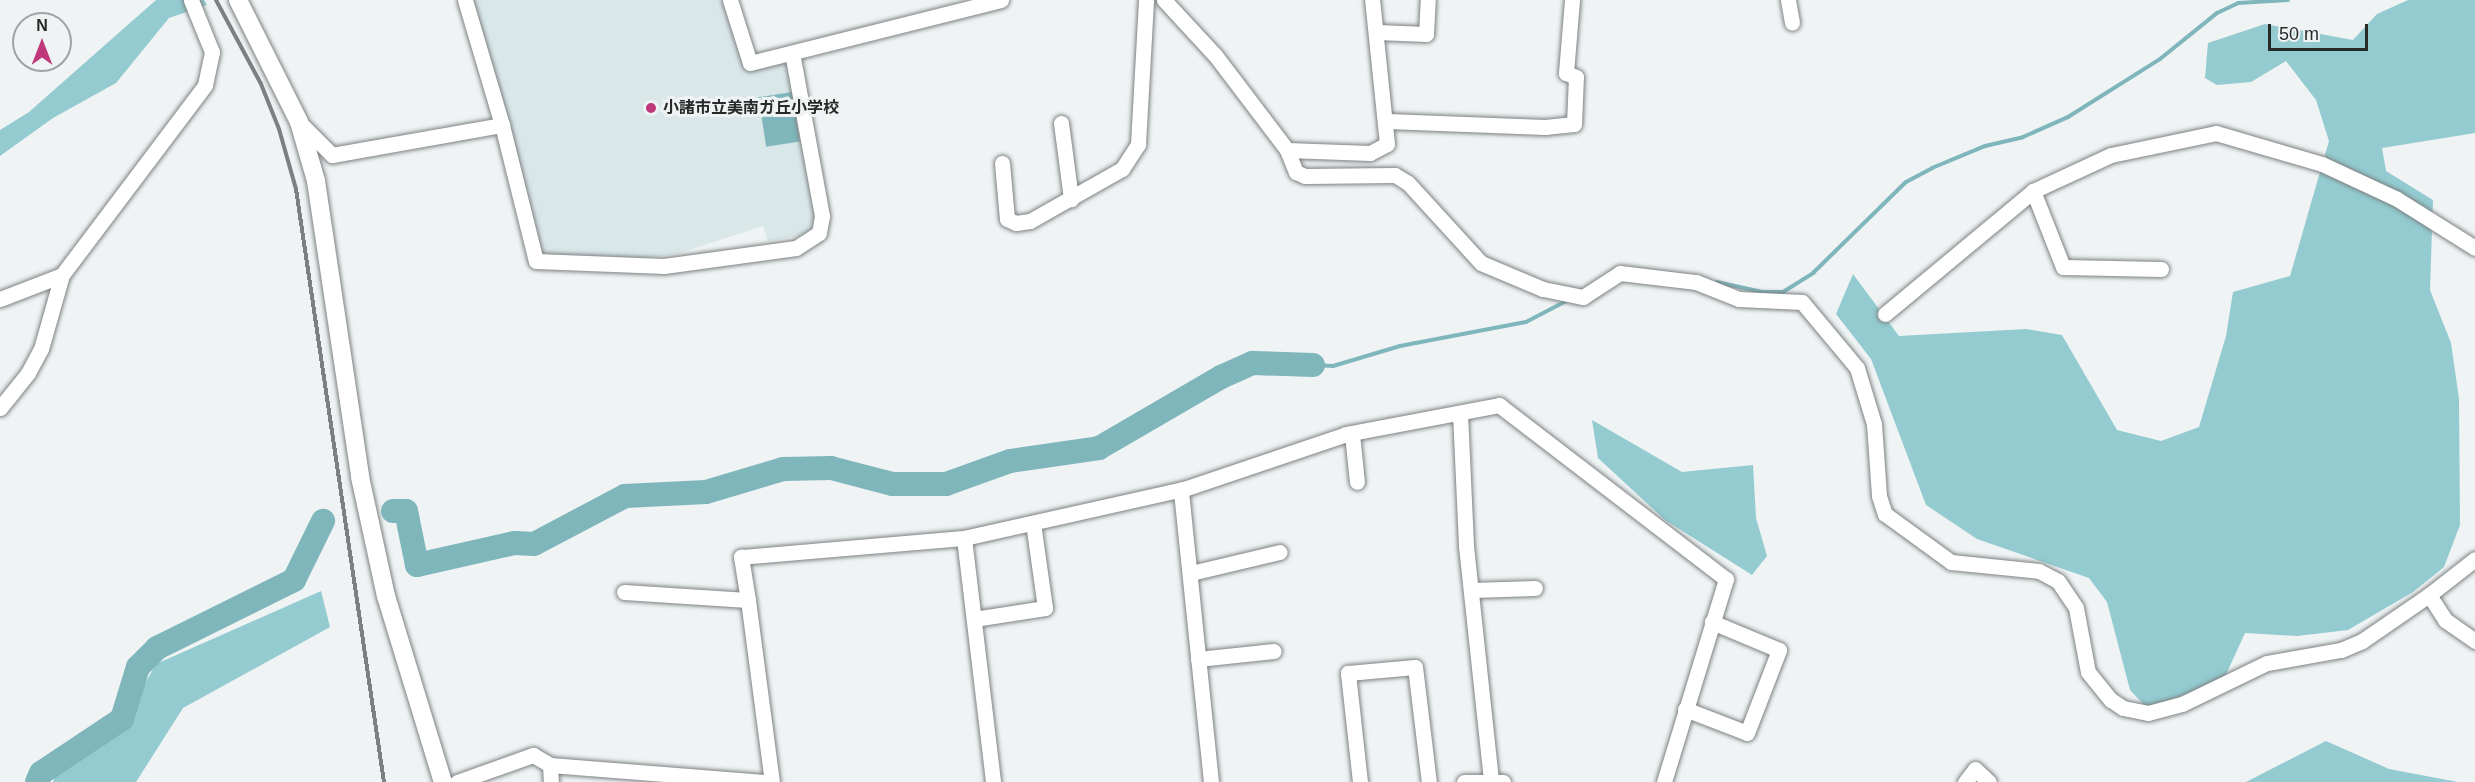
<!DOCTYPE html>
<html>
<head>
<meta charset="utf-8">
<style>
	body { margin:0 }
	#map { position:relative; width:2475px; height:782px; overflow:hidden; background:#eff3f4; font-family:Helvetica,"Noto Sans JP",sans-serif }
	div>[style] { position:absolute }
	.built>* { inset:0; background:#d9e7e9 }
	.forest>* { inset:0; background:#93cbd1 }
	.water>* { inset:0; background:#7fb6bc; transform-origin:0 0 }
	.stream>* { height:4px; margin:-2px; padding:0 2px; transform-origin:2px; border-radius:2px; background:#7fb6bc }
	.river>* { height:24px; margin:-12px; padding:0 12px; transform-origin:12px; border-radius:12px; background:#7fb6bc }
	.roads { filter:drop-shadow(0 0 2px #7d8182) drop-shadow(0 0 2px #7d8182) }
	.minor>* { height:15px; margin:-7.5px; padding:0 7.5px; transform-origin:7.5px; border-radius:7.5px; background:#fff }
	.tertiary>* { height:18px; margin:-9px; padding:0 9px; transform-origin:9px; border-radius:9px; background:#fff }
	.rail>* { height:4px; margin:-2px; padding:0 2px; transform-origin:2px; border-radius:2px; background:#7d8081 }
	.dots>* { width:16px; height:16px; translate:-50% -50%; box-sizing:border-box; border:3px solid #eff3f4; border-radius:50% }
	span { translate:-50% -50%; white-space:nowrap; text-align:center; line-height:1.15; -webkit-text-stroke:6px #eff3f4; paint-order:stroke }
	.poi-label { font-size:16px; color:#282a2a; font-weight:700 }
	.left { translate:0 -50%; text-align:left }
	.north { position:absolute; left:12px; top:12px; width:60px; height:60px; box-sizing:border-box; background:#eff3f4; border:2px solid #9fa3a3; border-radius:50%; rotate:0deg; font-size:16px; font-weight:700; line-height:24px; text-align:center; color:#282a2a }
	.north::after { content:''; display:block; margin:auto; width:21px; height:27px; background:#be387a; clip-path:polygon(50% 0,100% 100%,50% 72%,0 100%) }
	.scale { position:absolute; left:2268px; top:24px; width:100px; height:27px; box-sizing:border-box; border:3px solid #282a2a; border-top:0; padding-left:8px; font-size:18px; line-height:21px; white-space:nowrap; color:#282a2a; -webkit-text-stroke:4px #eff3f4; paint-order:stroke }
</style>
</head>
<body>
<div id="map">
	<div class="built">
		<i style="clip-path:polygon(472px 0,728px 0,748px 65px,791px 57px,818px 220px,805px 235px,768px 241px,763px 226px,677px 254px,644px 258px,541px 256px)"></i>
	</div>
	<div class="forest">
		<i style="clip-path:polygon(156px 0,204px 0,207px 5px,169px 18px,116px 83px,53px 118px,0 156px,0 130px,29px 112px)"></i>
		<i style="clip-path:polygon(2408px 0,2475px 0,2475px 133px,2382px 148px,2386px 171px,2433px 200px,2430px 290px,2451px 343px,2459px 399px,2460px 525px,2444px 567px,2413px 592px,2348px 630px,2297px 636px,2245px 633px,2223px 681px,2147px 708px,2130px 690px,2107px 602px,2089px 578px,1977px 539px,1926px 505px,1871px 359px,1836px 314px,1853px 274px,1899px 336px,2026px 329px,2062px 335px,2117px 430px,2161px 441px,2199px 427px,2226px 336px,2233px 292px,2290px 276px,2329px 141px,2316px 100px,2286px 61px,2251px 82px,2217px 85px,2205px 78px,2208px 43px,2265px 24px,2353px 40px,2377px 14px)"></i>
		<i style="clip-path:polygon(1592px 420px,1682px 472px,1753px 465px,1756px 518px,1767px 556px,1752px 575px,1665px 520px,1598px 458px)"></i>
		<i style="clip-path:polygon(321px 591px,330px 627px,183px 708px,136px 782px,53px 782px,58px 769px,104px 730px,143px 687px,156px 664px)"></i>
		<i style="clip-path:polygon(2326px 741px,2389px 769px,2458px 782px,2246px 782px)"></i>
	</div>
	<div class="water">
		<i style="left:792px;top:92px;width:50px;height:34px;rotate:81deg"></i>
	</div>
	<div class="stream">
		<i style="left:1717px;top:282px;width:46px;rotate:12.5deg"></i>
		<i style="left:1762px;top:292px;width:21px"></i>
		<i style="left:1783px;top:292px;width:36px;rotate:-32deg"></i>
		<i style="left:1813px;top:273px;width:130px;rotate:-44.4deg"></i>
		<i style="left:1906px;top:182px;width:30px;rotate:-28deg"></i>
		<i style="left:1932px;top:168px;width:57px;rotate:-22.5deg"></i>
		<i style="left:1985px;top:146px;width:39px;rotate:-13deg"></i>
		<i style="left:2023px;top:137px;width:49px;rotate:-24deg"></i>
		<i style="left:2068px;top:117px;width:109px;rotate:-32.2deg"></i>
		<i style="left:2160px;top:59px;width:73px;rotate:-38.9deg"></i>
		<i style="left:2217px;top:13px;width:23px;rotate:-25deg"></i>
		<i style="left:2238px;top:3px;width:50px;rotate:-3.4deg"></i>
		<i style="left:1313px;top:365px;width:20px;rotate:3deg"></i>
		<i style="left:1333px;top:366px;width:70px;rotate:-16.6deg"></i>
		<i style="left:1400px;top:346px;width:128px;rotate:-10.8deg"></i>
		<i style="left:1526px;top:322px;width:47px;rotate:-27.6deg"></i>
	</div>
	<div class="river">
		<i style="left:393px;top:511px;width:13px"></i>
		<i style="left:406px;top:511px;width:55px;rotate:78.5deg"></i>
		<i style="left:417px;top:565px;width:100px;rotate:-12.7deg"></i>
		<i style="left:515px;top:543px;width:19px;rotate:3deg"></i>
		<i style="left:534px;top:544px;width:103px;rotate:-27.8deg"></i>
		<i style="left:625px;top:496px;width:81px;rotate:-2.8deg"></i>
		<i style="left:706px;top:492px;width:80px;rotate:-16.6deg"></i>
		<i style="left:783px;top:469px;width:48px;rotate:-1.2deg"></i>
		<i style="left:831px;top:468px;width:64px;rotate:14.5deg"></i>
		<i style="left:893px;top:484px;width:53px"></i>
		<i style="left:946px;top:484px;width:68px;rotate:-19.8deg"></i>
		<i style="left:1010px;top:461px;width:90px;rotate:-8.3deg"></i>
		<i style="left:1099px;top:448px;width:141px;rotate:-30.2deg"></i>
		<i style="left:1221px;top:377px;width:35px;rotate:-24deg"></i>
		<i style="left:1253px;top:363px;width:60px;rotate:1.9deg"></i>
		<i style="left:37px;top:782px;width:10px;rotate:-66deg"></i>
		<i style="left:41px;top:773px;width:97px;rotate:-33.7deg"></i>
		<i style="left:122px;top:719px;width:54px;rotate:-72.9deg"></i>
		<i style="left:138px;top:667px;width:27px;rotate:-45deg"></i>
		<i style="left:157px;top:648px;width:153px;rotate:-26.4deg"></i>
		<i style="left:294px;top:580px;width:66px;rotate:-63.8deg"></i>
	</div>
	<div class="roads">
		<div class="minor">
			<i style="left:730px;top:0;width:66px;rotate:72.4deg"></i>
			<i style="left:750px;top:63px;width:259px;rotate:-14.1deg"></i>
			<i style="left:1164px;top:0;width:75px;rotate:47.2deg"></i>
			<i style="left:1215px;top:55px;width:119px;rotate:52.8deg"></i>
			<i style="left:1287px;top:150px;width:24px;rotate:68deg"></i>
			<i style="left:1296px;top:172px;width:10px;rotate:24deg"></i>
			<i style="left:1305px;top:176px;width:90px;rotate:-0.6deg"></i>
			<i style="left:1395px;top:175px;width:15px;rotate:32deg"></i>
			<i style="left:1408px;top:183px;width:108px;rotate:47.6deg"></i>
			<i style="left:1481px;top:263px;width:67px;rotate:22.8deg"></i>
			<i style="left:1543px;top:289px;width:41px;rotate:11.3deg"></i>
			<i style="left:1583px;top:297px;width:44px;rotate:-33deg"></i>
			<i style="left:1620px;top:273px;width:77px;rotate:6.8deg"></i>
			<i style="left:1696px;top:282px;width:46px;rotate:21.6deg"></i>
			<i style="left:1739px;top:299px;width:63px;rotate:2.7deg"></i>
			<i style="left:1802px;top:302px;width:86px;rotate:50.2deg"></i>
			<i style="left:1857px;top:368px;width:59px;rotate:73.1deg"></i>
			<i style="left:1874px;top:424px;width:72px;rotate:86deg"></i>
			<i style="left:1879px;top:496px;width:19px;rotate:72deg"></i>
			<i style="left:1885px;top:514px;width:82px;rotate:36deg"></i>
			<i style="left:1951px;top:562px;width:88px;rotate:5.8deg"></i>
			<i style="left:2039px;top:571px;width:21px;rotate:28deg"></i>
			<i style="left:2058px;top:581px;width:32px;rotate:56deg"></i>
			<i style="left:2076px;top:608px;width:65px;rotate:79.4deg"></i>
			<i style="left:2088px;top:672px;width:36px;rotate:51deg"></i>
			<i style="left:2111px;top:700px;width:14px;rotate:34deg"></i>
			<i style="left:2123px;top:708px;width:25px;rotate:11deg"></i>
			<i style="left:2148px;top:713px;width:35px;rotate:-15deg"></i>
			<i style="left:2182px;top:704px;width:94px;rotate:-25.8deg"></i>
			<i style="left:2267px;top:663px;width:75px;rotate:-10deg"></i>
			<i style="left:2341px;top:650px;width:23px;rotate:-23deg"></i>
			<i style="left:2362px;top:641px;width:81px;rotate:-34.5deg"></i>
			<i style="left:2429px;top:595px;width:30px;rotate:57deg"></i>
			<i style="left:2445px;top:620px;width:37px;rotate:35deg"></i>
			<i style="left:1788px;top:0;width:23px;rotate:80deg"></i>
			<i style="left:1377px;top:32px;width:49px;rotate:2.3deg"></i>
			<i style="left:1426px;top:34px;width:34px;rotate:-87deg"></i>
			<i style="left:1387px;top:121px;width:158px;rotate:2.2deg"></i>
			<i style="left:1545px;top:127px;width:29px;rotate:-6deg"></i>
			<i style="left:1574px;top:124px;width:47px;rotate:-87.6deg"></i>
			<i style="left:1576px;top:77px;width:11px;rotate:-158deg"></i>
			<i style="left:1566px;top:73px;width:73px;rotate:-85.3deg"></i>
			<i style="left:299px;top:122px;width:47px;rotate:45deg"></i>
			<i style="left:332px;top:155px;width:173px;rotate:-10deg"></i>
			<i style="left:502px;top:125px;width:130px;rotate:-106.5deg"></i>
			<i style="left:1061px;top:123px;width:77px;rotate:82.5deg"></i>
			<i style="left:502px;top:125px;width:140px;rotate:76deg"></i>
			<i style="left:536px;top:261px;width:128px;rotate:2.2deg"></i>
			<i style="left:664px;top:266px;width:133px;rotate:-7.8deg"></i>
			<i style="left:796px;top:248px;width:27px;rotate:-33deg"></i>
			<i style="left:819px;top:233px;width:17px;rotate:-80deg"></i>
			<i style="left:822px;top:216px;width:166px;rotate:-100.4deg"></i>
			<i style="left:1287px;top:150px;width:83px;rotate:2.1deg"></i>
			<i style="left:1370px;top:153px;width:19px;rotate:-28deg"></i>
			<i style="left:1387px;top:144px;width:145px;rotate:-95.9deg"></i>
			<i style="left:1002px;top:163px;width:56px;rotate:84.9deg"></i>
			<i style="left:1007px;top:219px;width:10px;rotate:24deg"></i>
			<i style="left:1016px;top:223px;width:14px;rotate:-8deg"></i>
			<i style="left:1030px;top:221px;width:106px;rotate:-29.5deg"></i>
			<i style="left:1122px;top:169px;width:30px;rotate:-57deg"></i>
			<i style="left:1138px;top:144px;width:144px;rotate:-86.8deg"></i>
			<i style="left:2161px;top:269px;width:98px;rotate:-178.8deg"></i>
			<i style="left:2063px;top:267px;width:82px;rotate:-111.5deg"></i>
			<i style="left:2033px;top:191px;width:86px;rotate:-24.8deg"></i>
			<i style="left:2111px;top:155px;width:107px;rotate:-11.8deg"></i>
			<i style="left:2216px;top:133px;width:110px;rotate:16.3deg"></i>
			<i style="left:2322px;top:164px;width:83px;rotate:25deg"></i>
			<i style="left:2397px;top:199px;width:92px;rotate:32.1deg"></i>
			<i style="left:0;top:299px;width:66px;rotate:-21.2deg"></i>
			<i style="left:1885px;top:314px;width:192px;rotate:-39.7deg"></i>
			<i style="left:0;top:408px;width:45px;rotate:-51.3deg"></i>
			<i style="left:28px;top:373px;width:27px;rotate:-62deg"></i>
			<i style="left:41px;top:349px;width:77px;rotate:-74.2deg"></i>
			<i style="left:62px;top:275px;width:238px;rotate:-53deg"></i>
			<i style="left:205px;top:85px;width:34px;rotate:-78deg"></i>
			<i style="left:212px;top:52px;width:56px;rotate:-112deg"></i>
			<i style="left:1460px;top:413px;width:133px;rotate:87.4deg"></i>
			<i style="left:1466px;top:546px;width:234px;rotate:83.9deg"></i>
			<i style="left:1352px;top:434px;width:48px;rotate:84.1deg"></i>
			<i style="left:964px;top:538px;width:225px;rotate:-12.6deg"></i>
			<i style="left:1191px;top:573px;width:91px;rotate:-13.3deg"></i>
			<i style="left:1471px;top:590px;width:64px;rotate:-1.8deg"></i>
			<i style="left:624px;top:592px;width:124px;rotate:3.7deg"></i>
			<i style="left:748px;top:600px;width:184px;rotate:82.5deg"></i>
			<i style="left:2429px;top:595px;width:58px;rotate:-38deg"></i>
			<i style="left:748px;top:600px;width:44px;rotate:-99.2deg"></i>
			<i style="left:741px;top:557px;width:224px;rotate:-4.9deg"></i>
			<i style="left:964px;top:538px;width:246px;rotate:83.2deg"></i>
			<i style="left:974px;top:619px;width:72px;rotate:-8.8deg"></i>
			<i style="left:1045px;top:608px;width:86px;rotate:-98deg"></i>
			<i style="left:1198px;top:659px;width:76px;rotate:-6deg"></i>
			<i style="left:1685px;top:709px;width:66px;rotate:21.2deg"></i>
			<i style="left:1747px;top:733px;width:89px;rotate:-68.9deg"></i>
			<i style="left:1779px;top:650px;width:73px;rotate:-157.3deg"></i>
			<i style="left:550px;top:765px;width:17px;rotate:87deg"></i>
			<i style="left:457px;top:782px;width:81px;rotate:-19.6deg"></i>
			<i style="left:533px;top:755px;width:20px;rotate:30deg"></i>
			<i style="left:550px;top:765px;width:218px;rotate:4.5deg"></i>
			<i style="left:1211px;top:782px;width:294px;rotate:-95.9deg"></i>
			<i style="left:1181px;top:490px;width:174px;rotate:-18.7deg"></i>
			<i style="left:1346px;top:434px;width:156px;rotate:-10.7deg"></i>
			<i style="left:1499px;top:405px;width:286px;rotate:37.5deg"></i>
			<i style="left:1726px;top:579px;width:212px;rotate:107deg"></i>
			<i style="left:1360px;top:782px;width:110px;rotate:-96.3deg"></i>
			<i style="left:1348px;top:673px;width:67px;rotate:-5.1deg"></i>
			<i style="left:1415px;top:667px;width:116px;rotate:83.1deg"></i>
			<i style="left:1464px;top:782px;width:39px"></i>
			<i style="left:1965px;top:782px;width:16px;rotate:-52deg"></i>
			<i style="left:1975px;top:769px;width:19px;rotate:43deg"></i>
		</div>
		<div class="tertiary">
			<i style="left:238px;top:0;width:136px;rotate:63.4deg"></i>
			<i style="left:299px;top:122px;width:61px;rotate:73.9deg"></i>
			<i style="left:316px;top:181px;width:299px;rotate:81.5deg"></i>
			<i style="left:360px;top:477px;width:122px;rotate:77.7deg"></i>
			<i style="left:386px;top:596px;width:195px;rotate:73deg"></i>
		</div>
	</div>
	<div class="rail">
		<i style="left:216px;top:0;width:95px;rotate:61.8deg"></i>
		<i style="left:261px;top:84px;width:48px;rotate:68.2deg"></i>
		<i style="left:279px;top:129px;width:62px;rotate:74.2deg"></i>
		<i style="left:296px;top:189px;width:599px;rotate:81.56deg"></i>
	</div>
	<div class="dots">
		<i style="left:651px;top:108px;background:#be387a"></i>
	</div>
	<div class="poi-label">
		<span class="left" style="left:663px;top:108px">小諸市立美南ガ丘小学校</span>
	</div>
	<div class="north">N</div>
	<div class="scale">50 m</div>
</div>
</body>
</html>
